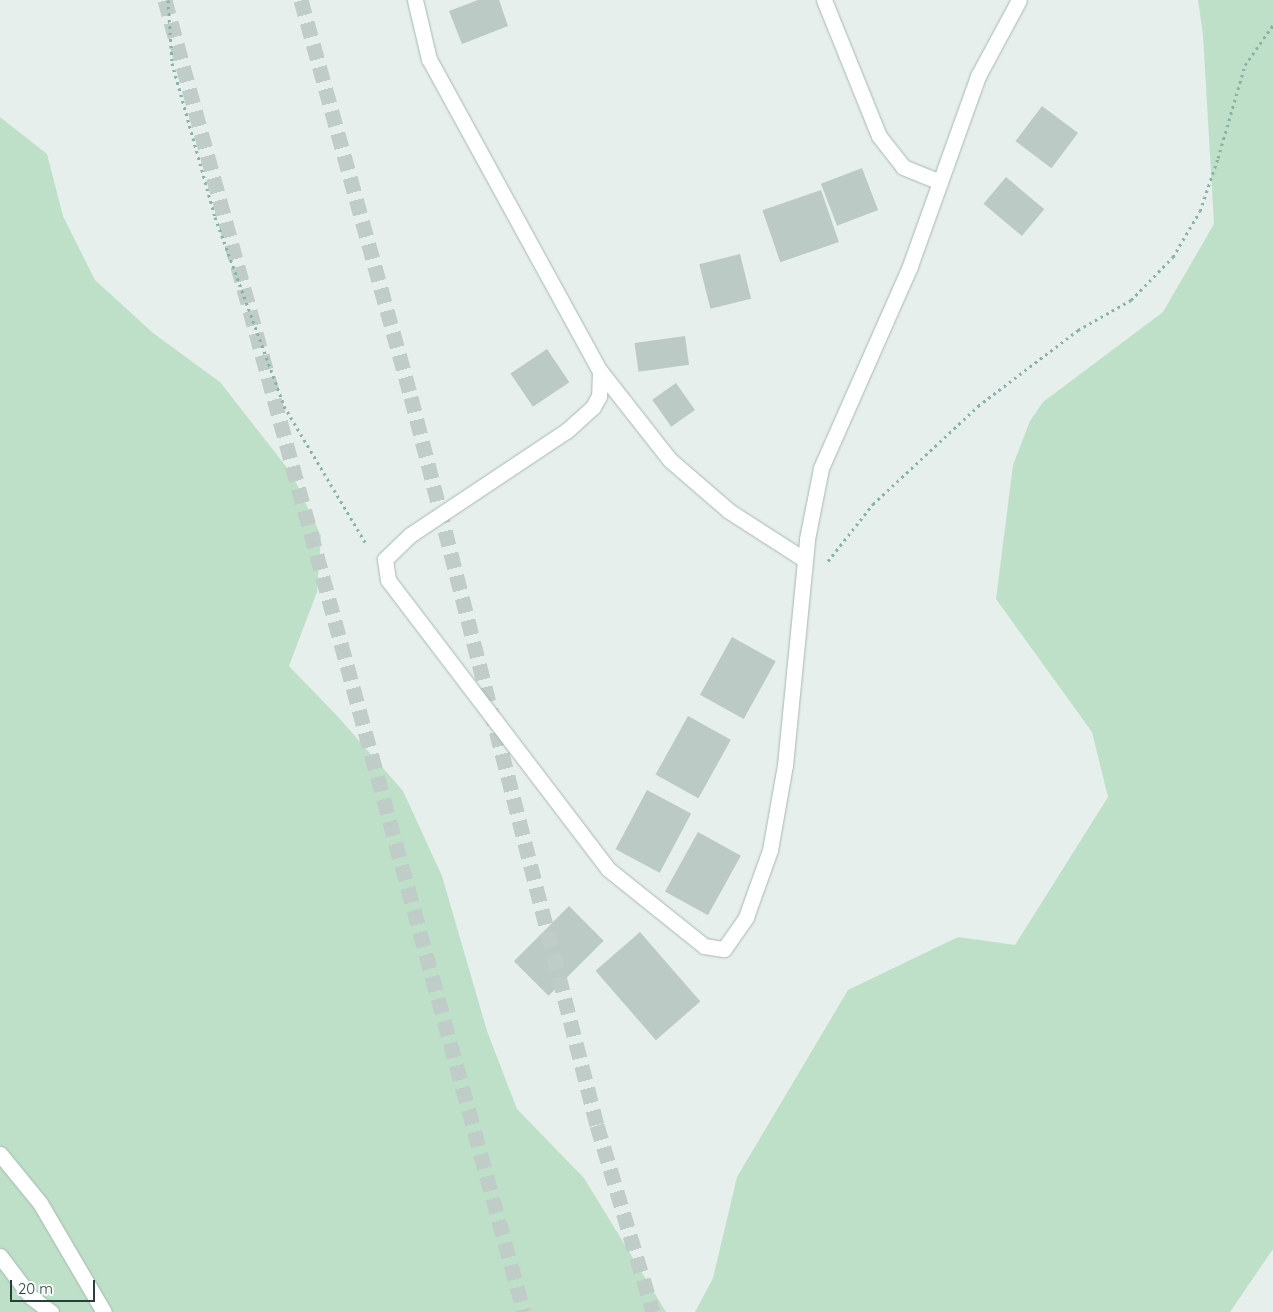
<!DOCTYPE html>
<html>
<head>
<meta charset="utf-8">
<style>
	body { margin:0 }
	#map { position:relative; width:1273px; height:1312px; overflow:hidden; background:#e6efeb; font-family:Quicksand,sans-serif }
	div>[style] { position:absolute }
	.green>* { inset:0; background:#bfe0c8 }
	.building>* { inset:0; background:#bbcac4; transform-origin:0 0 }
	.highway-tunnel>* { height:15px; margin-top:-7.5px; transform-origin:0; background:repeating-linear-gradient(90deg,#bfccc8 0 15px,transparent 0 23px) }
	.path>* { height:3px; margin-top:-1.5px; transform-origin:0; background:repeating-linear-gradient(90deg,#86b3a5 0 2.5px,transparent 0 6.5px) }
	.roads { filter:drop-shadow(0 0 1px #a8b8b2) drop-shadow(0 0 1px #a8b8b2) }
	.street>* { height:15px; margin:-7.5px; padding:0 7.5px; transform-origin:7.5px; border-radius:7.5px; background:#fff }
	span { translate:-50% -50%; white-space:nowrap; text-align:center; line-height:1.15; -webkit-text-stroke:4px #f7fbf9; paint-order:stroke }
	.scale { position:absolute; left:10px; top:1280px; width:85px; height:22px; box-sizing:border-box; border:2px solid #24423a; border-top:0; padding-left:6px; font-size:15px; line-height:18px; white-space:nowrap; color:#24423a; -webkit-text-stroke:4px #f7fbf9; paint-order:stroke }
</style>
</head>
<body>
<div id="map">
	<div class="green">
		<i style="clip-path:polygon(1198px 0,1273px 0,1273px 1249px,1230px 1312px,695px 1312px,713px 1278px,737px 1177px,848px 990px,958px 937px,1015px 945px,1108px 797px,1092px 732px,996px 599px,1013px 465px,1030px 421px,1043px 402px,1163px 312px,1214px 224px,1203px 35px)"></i>
		<i style="clip-path:polygon(0 117px,47px 154px,63px 216px,95px 280px,153px 333px,220px 382px,292px 474px,321px 536px,317px 592px,289px 666px,340px 719px,403px 791px,442px 876px,487px 1031px,517px 1109px,584px 1178px,666px 1312px,0 1312px)"></i>
	</div>
	<div class="building">
		<i style="clip-path:polygon(478px 0,499px 0,508px 26px,462px 44px,449px 11px)"></i>
		<i style="left:1042px;top:106px;width:45px;height:44px;rotate:37deg"></i>
		<i style="left:862px;top:168px;width:45px;height:44px;rotate:69deg"></i>
		<i style="left:1006px;top:177px;width:50px;height:35px;rotate:40deg"></i>
		<i style="left:821px;top:190px;width:55px;height:62px;rotate:71deg"></i>
		<i style="left:740px;top:254px;width:46px;height:42px;rotate:76deg"></i>
		<i style="left:685px;top:336px;width:29px;height:51px;rotate:82deg"></i>
		<i style="left:547px;top:349px;width:40px;height:44px;rotate:56deg"></i>
		<i style="left:676px;top:383px;width:33px;height:29px;rotate:55deg"></i>
		<i style="left:732px;top:637px;width:50px;height:66px;rotate:29deg"></i>
		<i style="left:688px;top:716px;width:49px;height:67px;rotate:29deg"></i>
		<i style="left:647px;top:790px;width:50px;height:67px;rotate:28deg"></i>
		<i style="left:698px;top:832px;width:49px;height:68px;rotate:29deg"></i>
		<i style="left:569px;top:906px;width:49px;height:78px;rotate:45deg"></i>
		<i style="left:640px;top:932px;width:92px;height:59px;rotate:49deg"></i>
	</div>
	<div class="highway-tunnel">
		<i style="left:165px;top:0;width:1360px;rotate:74.7deg"></i>
		<i style="left:301px;top:0;width:412px;rotate:74.5deg"></i>
		<i style="left:411px;top:397px;width:751px;rotate:75.67deg"></i>
		<i style="left:597px;top:1125px;width:195px;rotate:73.3deg"></i>
	</div>
	<div class="path">
		<i style="left:168px;top:0;width:63px;rotate:86.4deg"></i>
		<i style="left:172px;top:63px;width:160px;rotate:74.4deg"></i>
		<i style="left:215px;top:217px;width:201px;rotate:69.9deg"></i>
		<i style="left:284px;top:406px;width:162px;rotate:59.2deg"></i>
		<i style="left:828px;top:561px;width:73px;rotate:-51.7deg"></i>
		<i style="left:873px;top:504px;width:144px;rotate:-43deg"></i>
		<i style="left:978px;top:406px;width:126px;rotate:-37.2deg"></i>
		<i style="left:1078px;top:330px;width:61px;rotate:-29.5deg"></i>
		<i style="left:1131px;top:300px;width:60px;rotate:-45.7deg"></i>
		<i style="left:1173px;top:257px;width:53px;rotate:-59.6deg"></i>
		<i style="left:1200px;top:211px;width:56px;rotate:-71.2deg"></i>
		<i style="left:1218px;top:158px;width:97px;rotate:-73.8deg"></i>
		<i style="left:1245px;top:65px;width:49px;rotate:-55deg"></i>
	</div>
	<div class="roads">
		<div class="street">
			<i style="left:415px;top:0;width:61px;rotate:76.7deg"></i>
			<i style="left:429px;top:59px;width:356px;rotate:61.3deg"></i>
			<i style="left:600px;top:371px;width:25px;rotate:92deg"></i>
			<i style="left:599px;top:396px;width:13px;rotate:119deg"></i>
			<i style="left:593px;top:407px;width:36px;rotate:138deg"></i>
			<i style="left:566px;top:431px;width:187px;rotate:146.3deg"></i>
			<i style="left:410px;top:535px;width:35px;rotate:136deg"></i>
			<i style="left:385px;top:559px;width:21px;rotate:82deg"></i>
			<i style="left:388px;top:580px;width:363px;rotate:52.7deg"></i>
			<i style="left:608px;top:869px;width:123px;rotate:38.7deg"></i>
			<i style="left:704px;top:946px;width:20px;rotate:9deg"></i>
			<i style="left:724px;top:949px;width:39px;rotate:-55deg"></i>
			<i style="left:746px;top:917px;width:71px;rotate:-70.3deg"></i>
			<i style="left:770px;top:850px;width:86px;rotate:-80deg"></i>
			<i style="left:785px;top:765px;width:227px;rotate:-84.4deg"></i>
			<i style="left:807px;top:539px;width:72px;rotate:-78.8deg"></i>
			<i style="left:821px;top:468px;width:221px;rotate:-66.2deg"></i>
			<i style="left:910px;top:266px;width:202px;rotate:-70.3deg"></i>
			<i style="left:978px;top:76px;width:86px;rotate:-61.7deg"></i>
			<i style="left:824px;top:0;width:147px;rotate:68deg"></i>
			<i style="left:879px;top:136px;width:39px;rotate:52deg"></i>
			<i style="left:903px;top:167px;width:40px;rotate:22deg"></i>
			<i style="left:600px;top:371px;width:113px;rotate:51.8deg"></i>
			<i style="left:670px;top:460px;width:78px;rotate:40.8deg"></i>
			<i style="left:729px;top:511px;width:90px;rotate:32.8deg"></i>
			<i style="left:0;top:1154px;width:63px;rotate:50.8deg"></i>
			<i style="left:40px;top:1203px;width:126px;rotate:59.6deg"></i>
			<i style="left:0;top:1256px;width:51px;rotate:52.9deg"></i>
			<i style="left:31px;top:1297px;width:25px;rotate:37deg"></i>
		</div>
	</div>
	<div class="scale">20 m</div>
</div>
</body>
</html>
